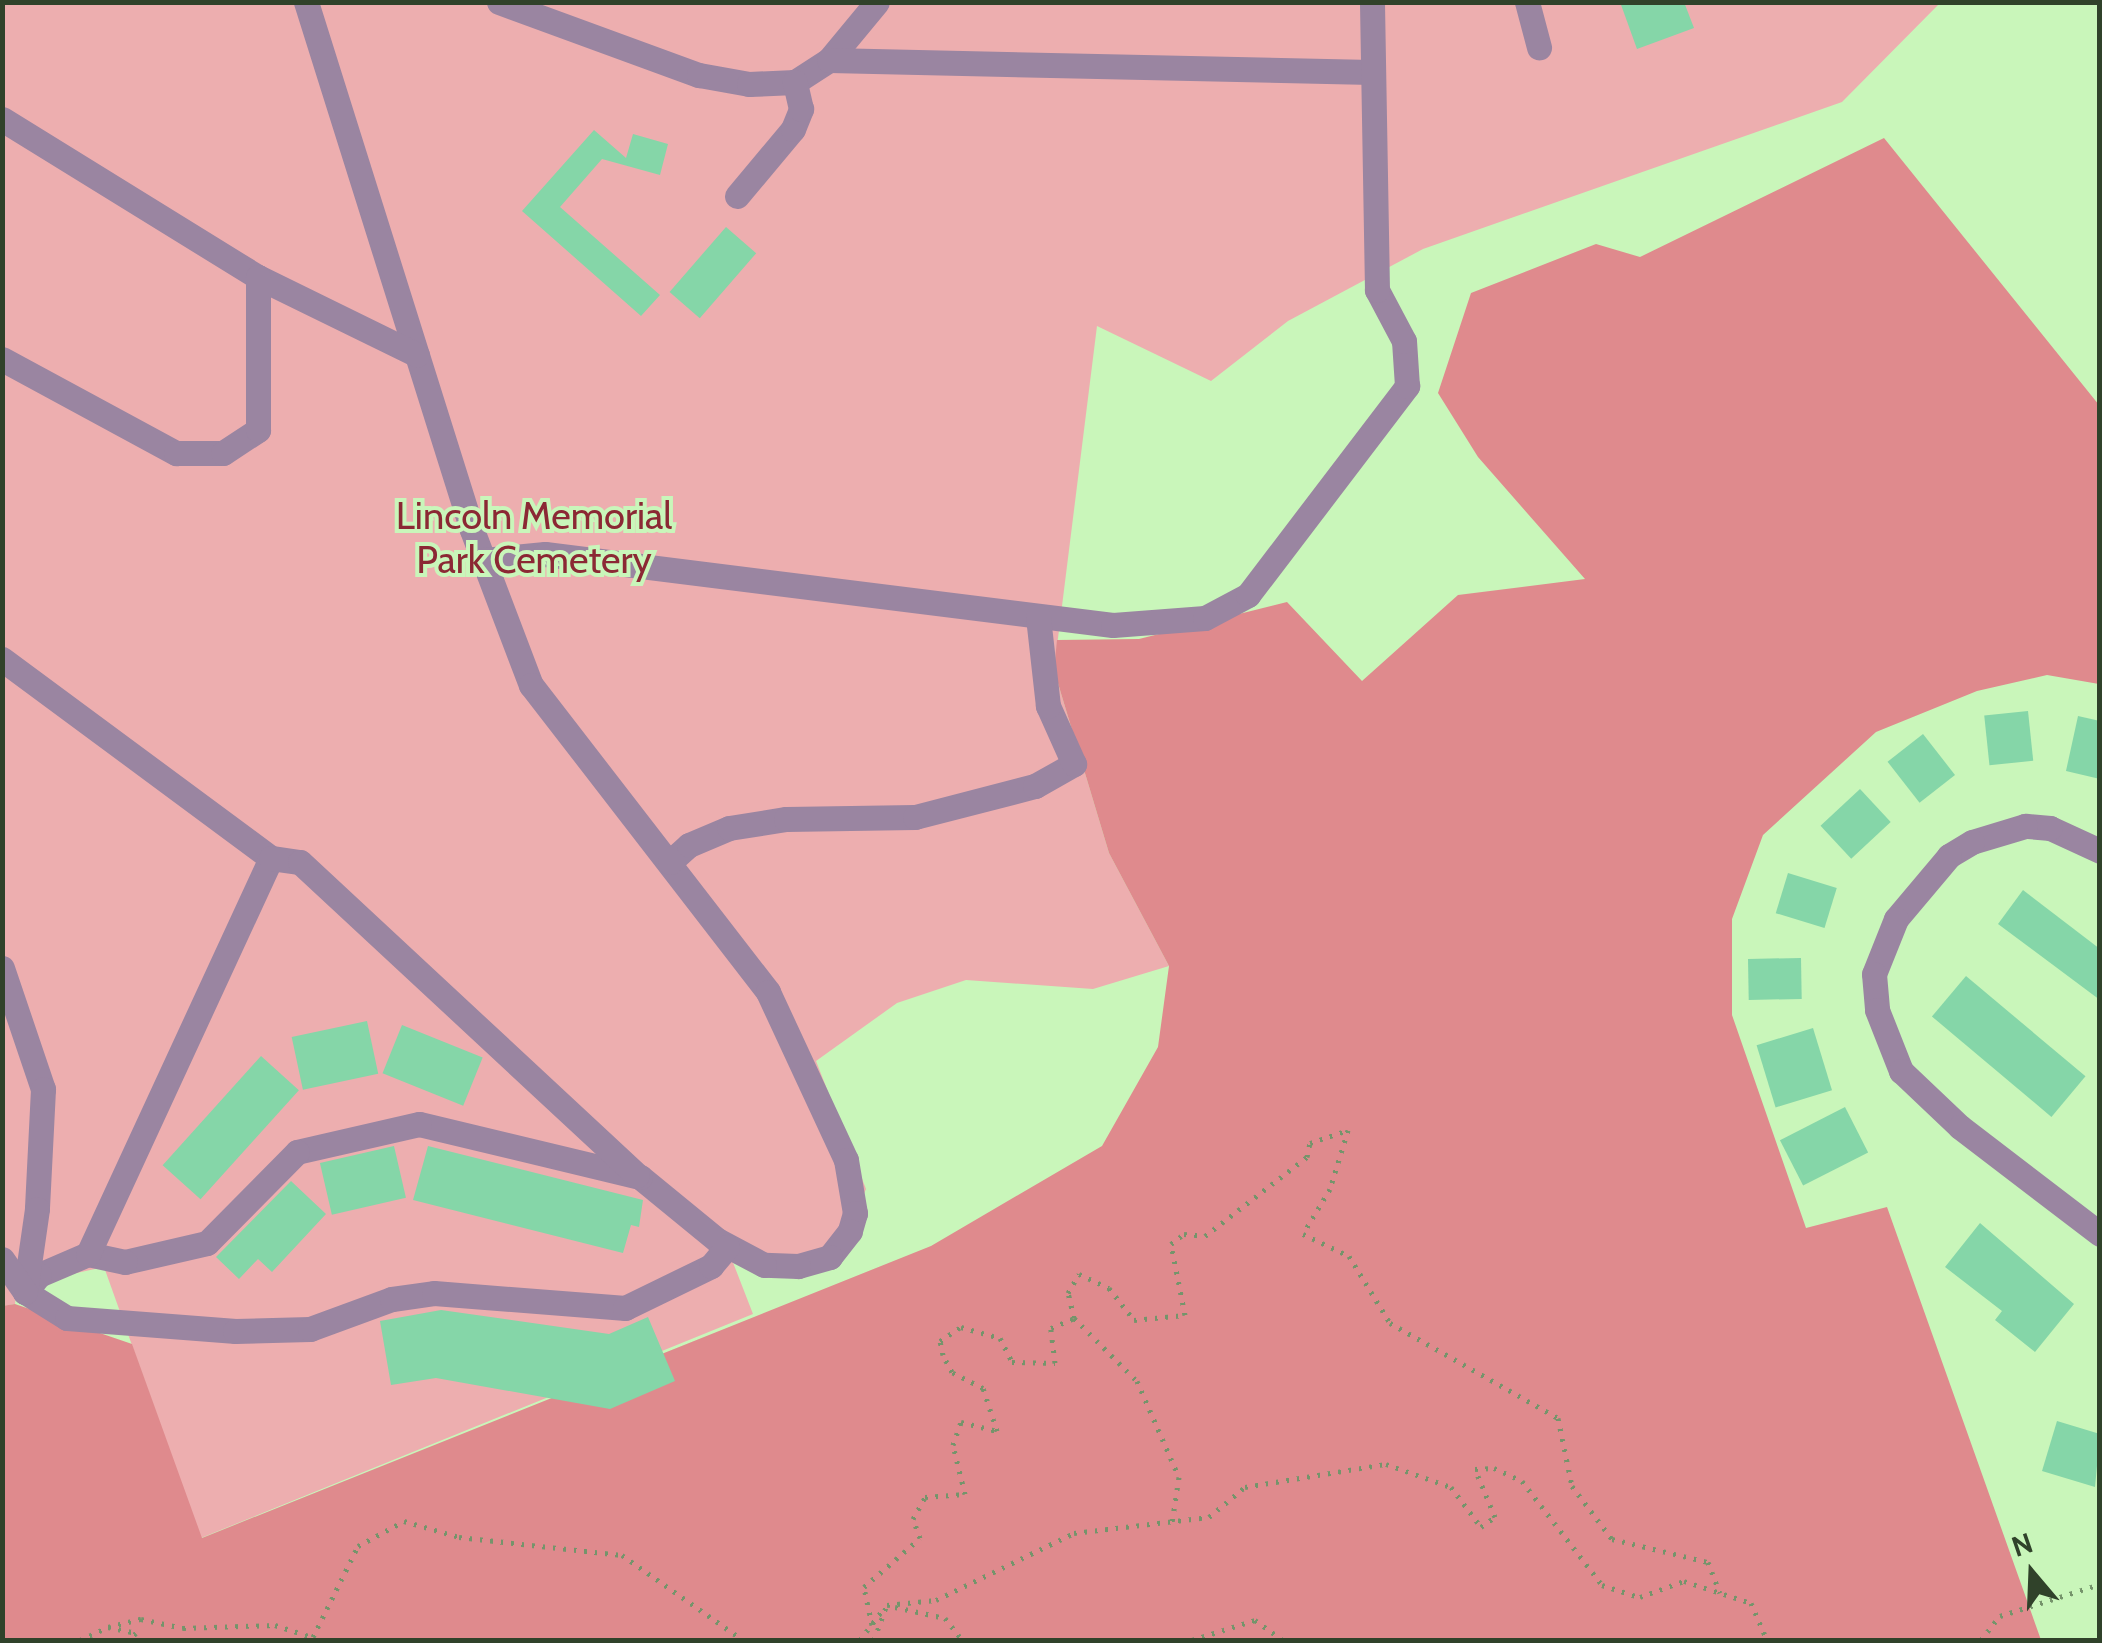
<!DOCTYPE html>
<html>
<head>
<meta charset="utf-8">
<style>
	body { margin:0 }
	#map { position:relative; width:2102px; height:1643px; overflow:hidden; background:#c9f6ba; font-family:Cabin,sans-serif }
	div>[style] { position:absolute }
	.green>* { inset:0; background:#edaeaf }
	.forest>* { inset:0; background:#df8a8d }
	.building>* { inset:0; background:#85d6a8; transform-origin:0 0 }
	.path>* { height:5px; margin-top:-2.5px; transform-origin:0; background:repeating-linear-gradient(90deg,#75946b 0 2.5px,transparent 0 10.5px) }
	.minor>* { height:25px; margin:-12.5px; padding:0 12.5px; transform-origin:12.5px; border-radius:12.5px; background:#9a85a1 }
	span { translate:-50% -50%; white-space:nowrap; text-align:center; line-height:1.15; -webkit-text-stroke:8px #c9f6ba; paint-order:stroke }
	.park-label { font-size:38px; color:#8b2834 }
	.frame { position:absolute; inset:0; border:5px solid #30422a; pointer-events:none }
	.north { position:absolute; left:1982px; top:1523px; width:100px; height:100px; -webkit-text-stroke:8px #c9f6ba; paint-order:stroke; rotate:341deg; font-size:28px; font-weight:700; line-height:40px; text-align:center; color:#30422a }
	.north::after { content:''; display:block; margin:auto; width:35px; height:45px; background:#30422a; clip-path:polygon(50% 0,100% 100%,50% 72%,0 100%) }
</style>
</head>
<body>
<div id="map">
	<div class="green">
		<i style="clip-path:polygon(2px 3px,1940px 3px,1842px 102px,1423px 249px,1288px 321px,1211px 381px,1097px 326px,1054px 670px,1109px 853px,1169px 966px,1093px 989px,966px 980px,897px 1003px,816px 1061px,866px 1189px,836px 1259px,778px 1275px,727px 1247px,753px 1314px,201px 1538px,104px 1267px,17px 1286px,15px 1304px,3px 1306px)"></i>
	</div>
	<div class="forest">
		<i style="clip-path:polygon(1884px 138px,2099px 405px,2099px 684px,2047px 675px,1977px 691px,1876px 732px,1763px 835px,1732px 919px,1732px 1015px,1806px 1228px,1887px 1207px,2041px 1640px,3px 1640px,2px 1306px,15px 1304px,132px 1344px,202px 1538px,931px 1246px,1102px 1146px,1158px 1047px,1169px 966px,1109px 853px,1054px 670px,1057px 640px,1139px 639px,1287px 602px,1362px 681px,1458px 595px,1585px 579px,1478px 457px,1438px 393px,1471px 293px,1596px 244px,1640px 257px)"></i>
	</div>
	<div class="building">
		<i style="clip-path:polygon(1620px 2px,1684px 2px,1694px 28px,1637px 49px)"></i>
		<i style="clip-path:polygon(594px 130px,626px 158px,633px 134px,668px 144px,660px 175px,602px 159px,560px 207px,660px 295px,641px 316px,522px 211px)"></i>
		<i style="left:726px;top:227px;width:40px;height:86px;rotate:41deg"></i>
		<i style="left:2028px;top:711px;width:50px;height:44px;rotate:84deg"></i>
		<i style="clip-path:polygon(2078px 716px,2100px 721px,2100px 779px,2066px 771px)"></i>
		<i style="left:1923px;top:734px;width:52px;height:45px;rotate:52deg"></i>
		<i style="left:1860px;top:789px;width:45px;height:54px;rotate:47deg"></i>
		<i style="left:1788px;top:873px;width:51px;height:42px;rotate:17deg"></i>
		<i style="clip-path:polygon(2023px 890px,2100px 949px,2100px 1000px,1998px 924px)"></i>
		<i style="left:1801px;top:958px;width:41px;height:53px;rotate:89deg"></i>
		<i style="left:1966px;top:976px;width:156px;height:53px;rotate:40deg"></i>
		<i style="left:367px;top:1021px;width:54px;height:77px;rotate:78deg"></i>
		<i style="left:402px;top:1025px;width:87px;height:52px;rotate:22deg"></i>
		<i style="left:1813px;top:1028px;width:65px;height:59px;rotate:73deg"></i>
		<i style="left:261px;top:1056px;width:51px;height:147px;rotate:42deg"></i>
		<i style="left:1845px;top:1107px;width:51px;height:73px;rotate:63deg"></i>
		<i style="left:394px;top:1146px;width:53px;height:76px;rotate:77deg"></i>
		<i style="clip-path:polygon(428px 1146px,643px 1200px,639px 1227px,631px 1225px,623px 1253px,413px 1200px)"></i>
		<i style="clip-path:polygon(291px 1181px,326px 1214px,272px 1272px,258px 1259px,239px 1279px,216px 1257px)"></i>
		<i style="clip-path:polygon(1980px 1223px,2074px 1304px,2035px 1352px,1995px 1320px,2002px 1311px,1945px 1267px)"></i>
		<i style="clip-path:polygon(441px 1310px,609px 1334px,648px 1317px,675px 1381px,610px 1409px,436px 1378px,391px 1385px,380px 1321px)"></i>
		<i style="clip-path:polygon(2057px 1421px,2100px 1434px,2095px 1487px,2042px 1471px)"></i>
	</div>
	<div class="path">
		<i style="left:1074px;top:1318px;width:26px;rotate:-103deg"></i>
		<i style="left:1068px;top:1293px;width:22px;rotate:-60deg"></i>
		<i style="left:1079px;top:1274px;width:33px;rotate:25deg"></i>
		<i style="left:1109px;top:1288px;width:41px;rotate:52deg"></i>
		<i style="left:1134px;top:1320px;width:51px;rotate:-5.6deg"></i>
		<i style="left:1185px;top:1315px;width:72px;rotate:-101.2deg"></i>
		<i style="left:1171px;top:1244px;width:16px;rotate:-38deg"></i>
		<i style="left:1184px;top:1234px;width:21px;rotate:5deg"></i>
		<i style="left:1205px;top:1236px;width:129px;rotate:-37.8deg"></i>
		<i style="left:1307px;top:1157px;width:14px;rotate:-78deg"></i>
		<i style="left:1310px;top:1143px;width:40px;rotate:-18.9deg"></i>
		<i style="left:1348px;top:1130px;width:62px;rotate:107deg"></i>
		<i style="left:1330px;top:1189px;width:52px;rotate:121deg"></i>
		<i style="left:1303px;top:1234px;width:51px;rotate:25.6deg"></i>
		<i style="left:1349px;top:1256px;width:79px;rotate:58.5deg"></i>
		<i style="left:1390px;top:1323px;width:193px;rotate:29.5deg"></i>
		<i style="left:1558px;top:1418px;width:69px;rotate:78.4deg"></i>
		<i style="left:1572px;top:1486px;width:66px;rotate:53deg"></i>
		<i style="left:1612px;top:1539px;width:99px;rotate:13.5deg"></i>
		<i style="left:1708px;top:1562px;width:33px;rotate:69deg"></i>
		<i style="left:895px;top:1607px;width:51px;rotate:12.4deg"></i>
		<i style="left:945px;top:1618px;width:28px;rotate:52deg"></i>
		<i style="left:872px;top:1625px;width:39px;rotate:-102deg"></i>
		<i style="left:864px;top:1587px;width:74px;rotate:-41.2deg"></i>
		<i style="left:920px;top:1538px;width:20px;rotate:-110deg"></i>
		<i style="left:913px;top:1519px;width:25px;rotate:-61deg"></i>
		<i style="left:925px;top:1497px;width:40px;rotate:-4.3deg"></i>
		<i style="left:965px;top:1494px;width:50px;rotate:-103.8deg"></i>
		<i style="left:953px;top:1445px;width:24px;rotate:-71deg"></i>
		<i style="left:961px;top:1422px;width:37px;rotate:14deg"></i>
		<i style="left:997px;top:1431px;width:45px;rotate:-108deg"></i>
		<i style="left:983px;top:1388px;width:35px;rotate:-153deg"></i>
		<i style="left:952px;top:1372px;width:19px;rotate:-118deg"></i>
		<i style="left:943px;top:1355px;width:14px;rotate:-102deg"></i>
		<i style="left:940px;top:1341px;width:25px;rotate:-34deg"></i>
		<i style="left:961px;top:1327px;width:41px;rotate:15.8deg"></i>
		<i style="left:1000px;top:1338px;width:27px;rotate:63deg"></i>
		<i style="left:1012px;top:1362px;width:43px;rotate:1.3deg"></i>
		<i style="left:1055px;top:1363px;width:35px;rotate:-97deg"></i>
		<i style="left:1051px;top:1328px;width:25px;rotate:-23deg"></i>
		<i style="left:1074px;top:1318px;width:89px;rotate:45deg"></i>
		<i style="left:1137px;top:1381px;width:105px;rotate:66.4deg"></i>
		<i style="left:1179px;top:1477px;width:47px;rotate:98.7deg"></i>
		<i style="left:108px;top:1627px;width:34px;rotate:-14deg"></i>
		<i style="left:141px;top:1619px;width:43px;rotate:12.1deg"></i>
		<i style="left:183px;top:1628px;width:92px;rotate:-1.9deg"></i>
		<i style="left:275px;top:1625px;width:40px;rotate:18deg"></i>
		<i style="left:313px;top:1637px;width:102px;rotate:-63.7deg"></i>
		<i style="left:358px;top:1546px;width:52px;rotate:-28.5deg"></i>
		<i style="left:404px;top:1521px;width:57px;rotate:16.2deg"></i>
		<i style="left:459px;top:1537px;width:164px;rotate:6.3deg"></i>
		<i style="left:622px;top:1555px;width:148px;rotate:35.1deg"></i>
		<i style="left:80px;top:1640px;width:31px;rotate:-25deg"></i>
		<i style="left:108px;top:1627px;width:29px;rotate:12deg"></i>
		<i style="left:136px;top:1633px;width:11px;rotate:139deg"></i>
		<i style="left:860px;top:1640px;width:36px;rotate:-53deg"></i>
		<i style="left:874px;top:1640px;width:37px;rotate:-70deg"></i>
		<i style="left:887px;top:1605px;width:49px;rotate:-5.8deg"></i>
		<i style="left:936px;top:1600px;width:153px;rotate:-25.9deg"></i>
		<i style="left:1074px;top:1533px;width:136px;rotate:-6.8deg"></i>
		<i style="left:1209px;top:1517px;width:47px;rotate:-39.8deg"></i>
		<i style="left:1245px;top:1487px;width:143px;rotate:-9.3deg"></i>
		<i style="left:1386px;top:1464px;width:69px;rotate:19.5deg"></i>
		<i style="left:1451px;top:1487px;width:50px;rotate:53.1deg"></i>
		<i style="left:1481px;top:1527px;width:17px;rotate:-36deg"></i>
		<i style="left:1495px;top:1517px;width:52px;rotate:-112.6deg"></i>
		<i style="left:1475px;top:1469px;width:19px;rotate:-3deg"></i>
		<i style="left:1494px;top:1468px;width:31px;rotate:25deg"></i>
		<i style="left:1522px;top:1481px;width:131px;rotate:52.4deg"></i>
		<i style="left:1602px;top:1585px;width:40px;rotate:18deg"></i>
		<i style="left:1640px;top:1597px;width:47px;rotate:-20deg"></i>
		<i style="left:1684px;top:1581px;width:71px;rotate:18.2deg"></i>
		<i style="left:1751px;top:1603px;width:40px;rotate:66.6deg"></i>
		<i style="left:1192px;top:1640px;width:66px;rotate:-17.6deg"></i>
		<i style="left:1255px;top:1620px;width:34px;rotate:36deg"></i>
		<i style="left:1981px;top:1640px;width:31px;rotate:-52deg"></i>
		<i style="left:2000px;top:1616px;width:105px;rotate:-17.7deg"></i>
	</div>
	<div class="minor">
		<i style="left:306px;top:2px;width:553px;rotate:72.55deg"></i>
		<i style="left:472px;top:530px;width:166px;rotate:69.2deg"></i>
		<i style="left:531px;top:685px;width:388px;rotate:52.3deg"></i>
		<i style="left:768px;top:992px;width:185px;rotate:65.1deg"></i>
		<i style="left:846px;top:1160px;width:54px;rotate:80.4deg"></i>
		<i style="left:855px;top:1213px;width:19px;rotate:106deg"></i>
		<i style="left:850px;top:1231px;width:33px;rotate:128deg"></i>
		<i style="left:830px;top:1257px;width:33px;rotate:164deg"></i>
		<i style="left:798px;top:1266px;width:34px;rotate:-178deg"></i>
		<i style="left:764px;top:1265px;width:53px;rotate:-152deg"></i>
		<i style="left:717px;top:1240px;width:99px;rotate:-140.7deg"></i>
		<i style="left:640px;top:1177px;width:227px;rotate:-166.5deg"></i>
		<i style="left:419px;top:1124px;width:125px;rotate:167.1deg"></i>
		<i style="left:297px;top:1152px;width:128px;rotate:134.7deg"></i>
		<i style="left:207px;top:1243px;width:84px;rotate:167deg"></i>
		<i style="left:125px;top:1262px;width:38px;rotate:-168deg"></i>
		<i style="left:88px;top:1254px;width:53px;rotate:156.8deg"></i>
		<i style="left:39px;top:1275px;width:22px;rotate:129deg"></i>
		<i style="left:25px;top:1292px;width:49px;rotate:31.8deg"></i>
		<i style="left:67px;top:1318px;width:169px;rotate:4.4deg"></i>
		<i style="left:235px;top:1331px;width:75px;rotate:-1.5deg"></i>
		<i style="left:310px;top:1329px;width:87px;rotate:-20.1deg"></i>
		<i style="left:392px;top:1299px;width:42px;rotate:-8.1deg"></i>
		<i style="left:434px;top:1293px;width:192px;rotate:4.5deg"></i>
		<i style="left:625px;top:1308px;width:96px;rotate:-26deg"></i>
		<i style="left:711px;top:1266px;width:25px;rotate:-50deg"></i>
		<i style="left:499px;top:2px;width:213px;rotate:20.1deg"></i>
		<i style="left:699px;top:75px;width:51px;rotate:10.2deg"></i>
		<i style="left:749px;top:84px;width:46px;rotate:-2.5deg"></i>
		<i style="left:795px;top:82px;width:40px;rotate:-32.9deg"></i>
		<i style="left:829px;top:60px;width:75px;rotate:-50.4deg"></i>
		<i style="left:1527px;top:2px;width:47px;rotate:75.1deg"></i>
		<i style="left:829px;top:60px;width:543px;rotate:1.27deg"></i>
		<i style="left:2px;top:119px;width:301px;rotate:31.7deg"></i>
		<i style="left:258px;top:277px;width:177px;rotate:26.1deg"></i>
		<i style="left:737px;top:196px;width:87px;rotate:-50.1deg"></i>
		<i style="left:793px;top:129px;width:22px;rotate:-68deg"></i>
		<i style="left:801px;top:109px;width:28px;rotate:-103deg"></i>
		<i style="left:2px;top:359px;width:198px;rotate:28.4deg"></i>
		<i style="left:176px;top:453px;width:47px"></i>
		<i style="left:223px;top:453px;width:42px;rotate:-33.3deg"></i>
		<i style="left:258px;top:430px;width:153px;rotate:-90deg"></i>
		<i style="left:483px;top:560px;width:62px;rotate:-5.5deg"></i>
		<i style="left:545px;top:554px;width:572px;rotate:7.13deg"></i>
		<i style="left:1113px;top:625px;width:92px;rotate:-4.4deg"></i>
		<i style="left:1205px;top:618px;width:49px;rotate:-28.1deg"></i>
		<i style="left:1248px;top:595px;width:263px;rotate:-52.7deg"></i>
		<i style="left:1407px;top:386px;width:45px;rotate:-93.8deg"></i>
		<i style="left:1404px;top:341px;width:58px;rotate:-117.9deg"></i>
		<i style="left:1377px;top:290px;width:288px;rotate:-91deg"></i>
		<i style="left:2px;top:659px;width:335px;rotate:36.5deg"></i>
		<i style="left:2100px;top:851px;width:55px;rotate:-155.3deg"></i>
		<i style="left:2050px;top:828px;width:25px;rotate:-175deg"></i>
		<i style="left:2025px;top:826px;width:55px;rotate:163.2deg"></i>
		<i style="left:1972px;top:842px;width:27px;rotate:149deg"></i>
		<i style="left:1949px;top:856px;width:82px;rotate:130.1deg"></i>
		<i style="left:1896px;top:919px;width:59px;rotate:111.8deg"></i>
		<i style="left:1874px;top:974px;width:36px;rotate:85deg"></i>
		<i style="left:1877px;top:1010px;width:66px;rotate:68.5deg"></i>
		<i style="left:1901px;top:1071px;width:81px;rotate:43.5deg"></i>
		<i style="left:1960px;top:1127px;width:176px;rotate:37.4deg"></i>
		<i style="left:670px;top:862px;width:25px;rotate:-42deg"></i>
		<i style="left:689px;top:845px;width:43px;rotate:-23deg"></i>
		<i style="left:729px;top:828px;width:58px;rotate:-9deg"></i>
		<i style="left:786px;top:819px;width:129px;rotate:-0.9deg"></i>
		<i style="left:915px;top:817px;width:124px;rotate:-14.5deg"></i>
		<i style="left:1035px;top:786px;width:45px;rotate:-29.4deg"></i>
		<i style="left:1074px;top:764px;width:64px;rotate:-114.1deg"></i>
		<i style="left:1048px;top:706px;width:90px;rotate:-96.4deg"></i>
		<i style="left:2px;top:968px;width:128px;rotate:71.3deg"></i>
		<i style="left:43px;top:1089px;width:120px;rotate:92.9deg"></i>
		<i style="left:37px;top:1209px;width:84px;rotate:98.2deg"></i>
		<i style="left:88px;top:1254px;width:436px;rotate:-65.2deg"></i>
		<i style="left:271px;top:858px;width:29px;rotate:8deg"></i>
		<i style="left:300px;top:862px;width:460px;rotate:42.9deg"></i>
		<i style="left:2px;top:1259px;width:40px;rotate:55.1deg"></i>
	</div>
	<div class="park-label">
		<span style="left:534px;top:538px">Lincoln Memorial<br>Park Cemetery</span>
	</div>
	<div class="frame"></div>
	<div class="north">N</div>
</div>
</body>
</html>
